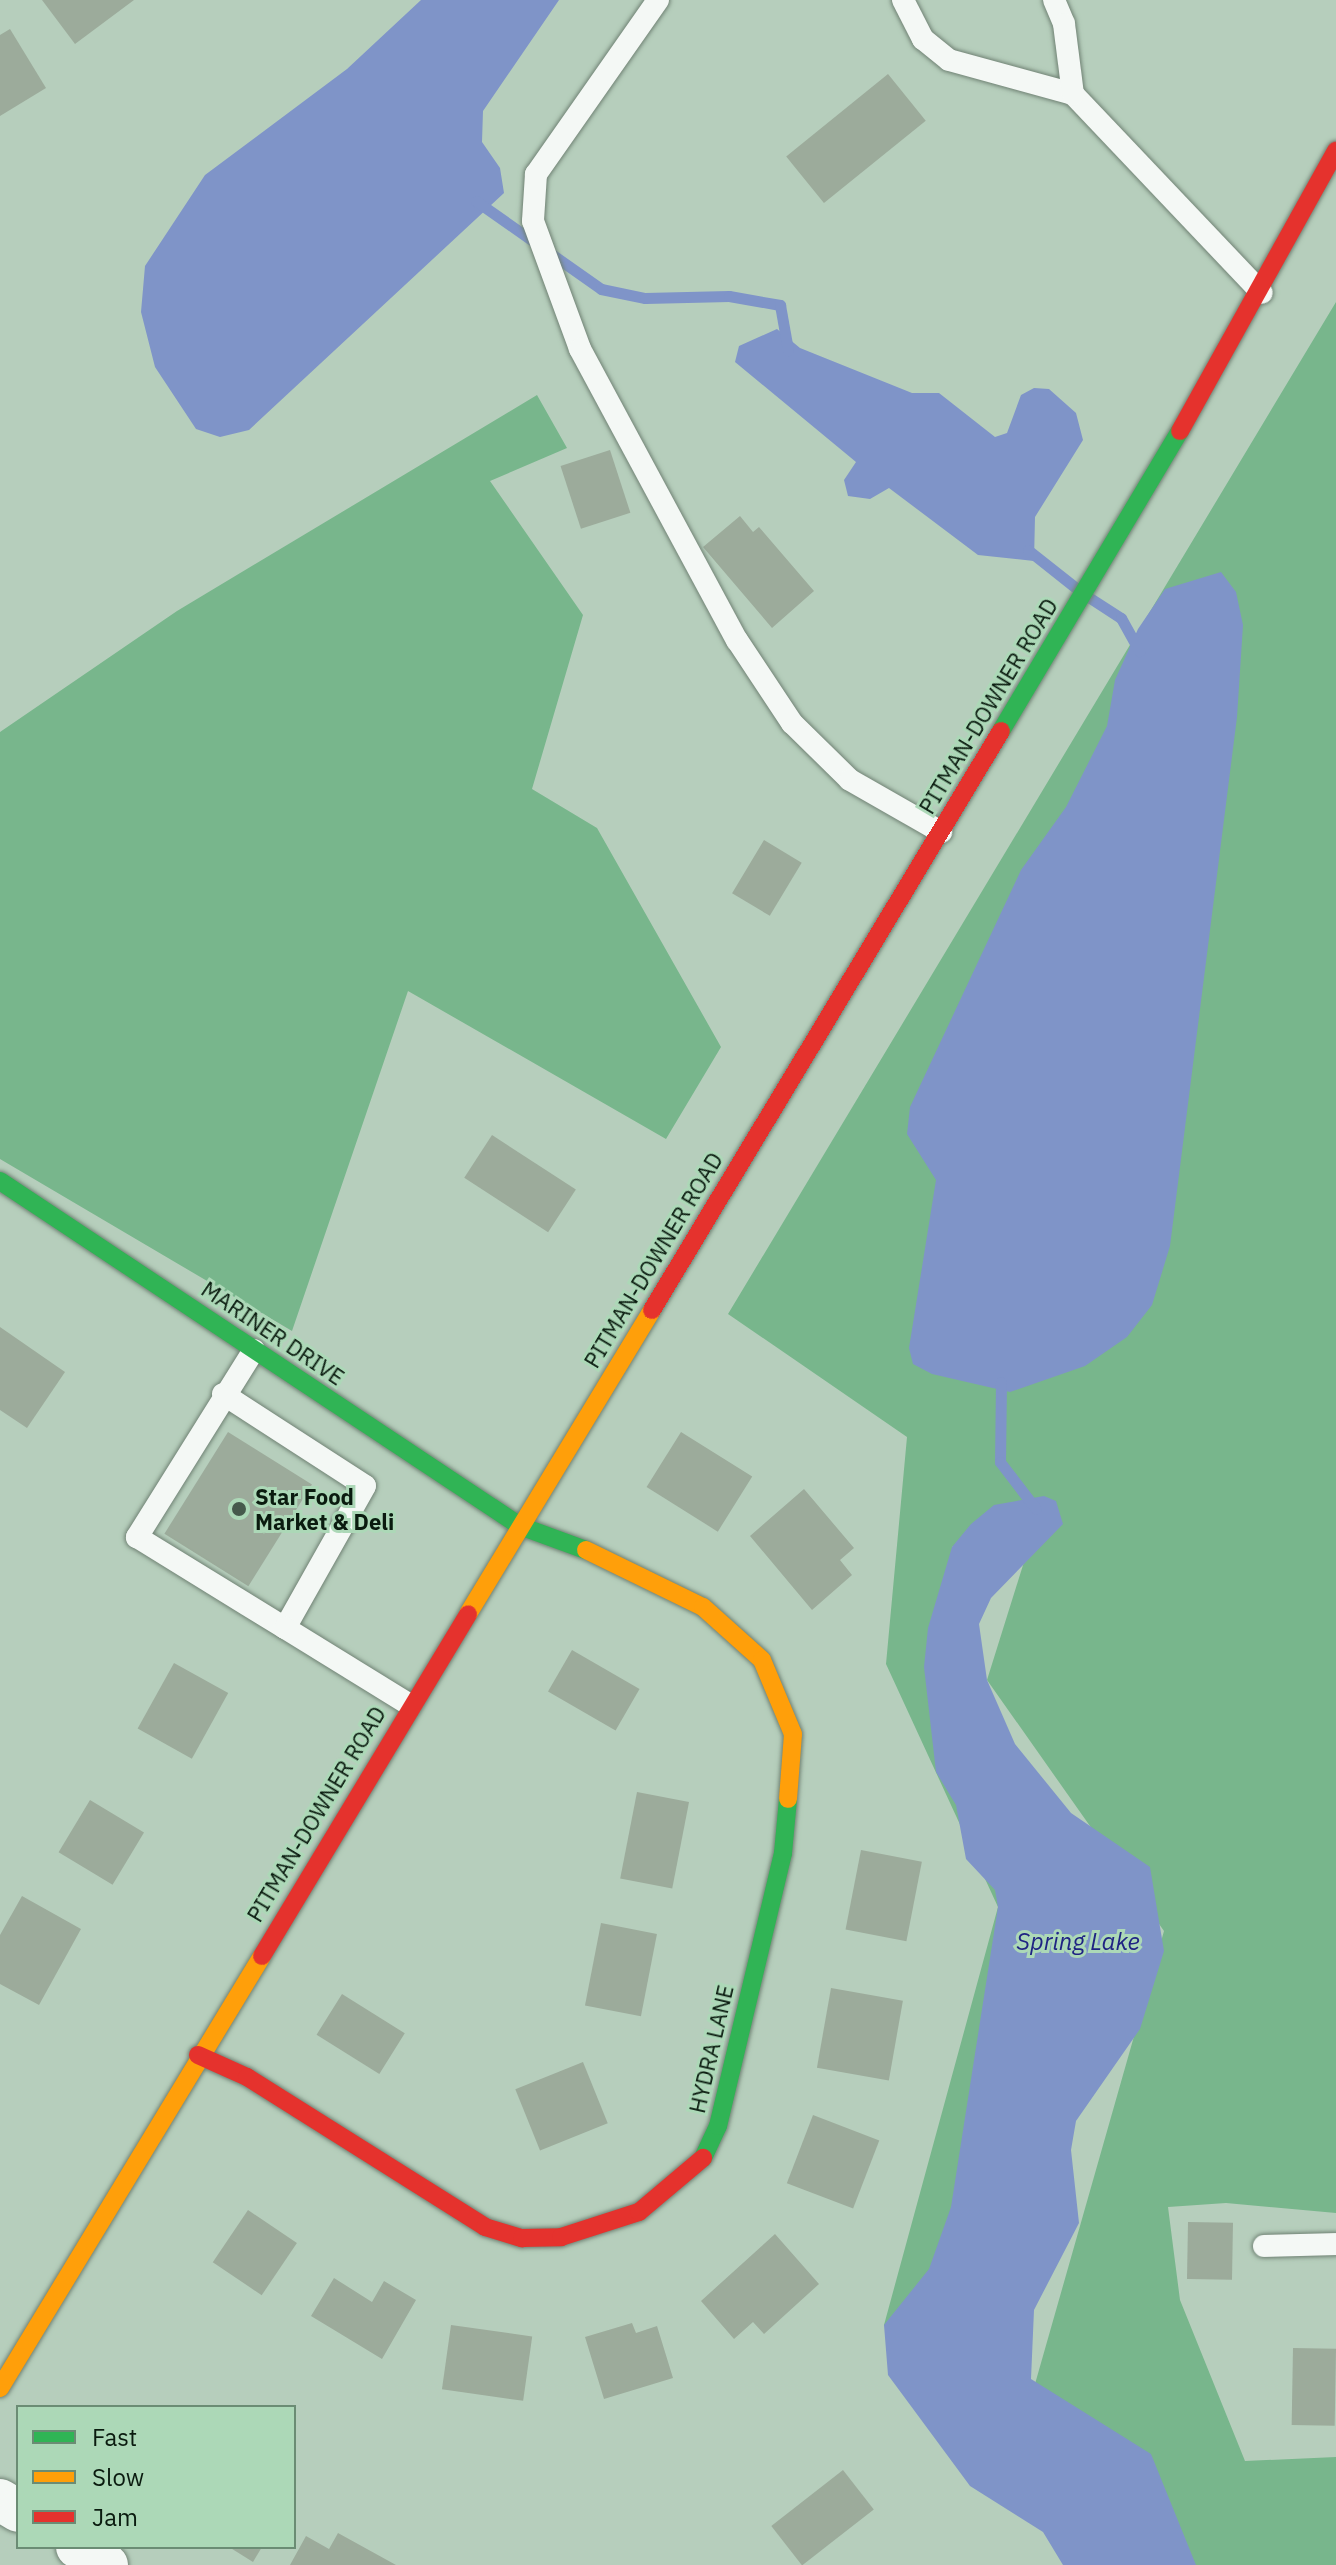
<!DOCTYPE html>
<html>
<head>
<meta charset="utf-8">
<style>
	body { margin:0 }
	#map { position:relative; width:1336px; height:2565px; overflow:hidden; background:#b6cebc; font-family:"IBM Plex Sans",sans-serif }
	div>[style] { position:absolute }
	.forest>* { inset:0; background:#78b68c }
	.water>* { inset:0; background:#7f94c8 }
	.stream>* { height:11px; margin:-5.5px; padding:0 5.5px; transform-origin:5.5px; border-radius:5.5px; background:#7f94c8 }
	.building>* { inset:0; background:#9cab9b; transform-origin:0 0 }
	.roads { filter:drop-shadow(0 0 2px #708274) drop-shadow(0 0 2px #708274) }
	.lane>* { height:22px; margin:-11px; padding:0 11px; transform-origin:11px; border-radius:11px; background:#f4f8f5 }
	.street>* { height:42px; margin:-21px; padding:0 21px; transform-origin:21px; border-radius:21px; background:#f4f8f5 }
	.fast>* { height:18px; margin:-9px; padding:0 9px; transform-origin:9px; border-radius:9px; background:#30b455 }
	.slow>* { height:18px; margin:-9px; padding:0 9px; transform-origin:9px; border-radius:9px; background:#ff9f0a }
	.jam>* { height:18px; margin:-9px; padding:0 9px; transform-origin:9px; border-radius:9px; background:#e5322d }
	.dots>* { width:22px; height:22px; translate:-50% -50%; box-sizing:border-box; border:4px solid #acd8b7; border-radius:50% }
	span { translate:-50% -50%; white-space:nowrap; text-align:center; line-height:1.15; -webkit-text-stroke:6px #acd8b7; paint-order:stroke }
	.street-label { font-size:22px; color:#0a1b0f }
	.poi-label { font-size:22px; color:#0a1b0f; font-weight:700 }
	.left { translate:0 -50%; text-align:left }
	.water-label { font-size:24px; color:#1f2383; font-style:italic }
	.legend { position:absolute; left:16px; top:2405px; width:280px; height:144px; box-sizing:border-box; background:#acd8b7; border:2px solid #6b8c74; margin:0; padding:10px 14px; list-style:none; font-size:24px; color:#0a1b0f }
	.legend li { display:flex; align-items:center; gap:16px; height:40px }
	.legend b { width:40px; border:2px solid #6b8c74 }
</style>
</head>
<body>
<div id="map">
	<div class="forest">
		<i style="clip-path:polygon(1336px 302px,1336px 2213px,1226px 2203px,1168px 2207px,1180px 2300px,1245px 2461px,1336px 2457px,1336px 2565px,1164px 2565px,1033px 2391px,1164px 1931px,987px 1680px,1044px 1498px,952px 1547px,1048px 1958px,947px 2448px,884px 2325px,998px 1907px,886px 1664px,907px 1437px,728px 1314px)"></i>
		<i style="clip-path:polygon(537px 395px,567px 448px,490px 481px,583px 615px,532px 789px,597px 828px,721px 1047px,666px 1139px,408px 991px,292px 1331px,0 1159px,0 732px,177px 611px)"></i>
	</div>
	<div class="water">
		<i style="clip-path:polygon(421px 0,559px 0,483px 111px,482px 142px,500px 168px,504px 193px,249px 430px,220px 437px,196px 429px,155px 367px,141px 312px,145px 266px,205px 175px,347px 69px)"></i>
		<i style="clip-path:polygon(777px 329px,800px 348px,912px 393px,939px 393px,995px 437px,1007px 433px,1021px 395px,1034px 388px,1049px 389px,1076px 413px,1083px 440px,1035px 517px,1034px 561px,978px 555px,889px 488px,870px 499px,848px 496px,844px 480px,856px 462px,735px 362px,739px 346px)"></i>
		<i style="clip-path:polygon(1221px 572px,1236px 592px,1243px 625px,1237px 717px,1170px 1246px,1152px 1305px,1127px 1337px,1085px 1366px,1010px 1392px,932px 1374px,913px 1364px,909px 1348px,936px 1180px,907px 1134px,910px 1107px,1021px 870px,1066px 807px,1107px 726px,1115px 680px,1138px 629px,1165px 589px)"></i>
		<i style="clip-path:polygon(1044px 1496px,1056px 1501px,1063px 1524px,991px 1598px,979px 1624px,987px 1680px,1015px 1744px,1071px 1813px,1150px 1867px,1164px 1951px,1140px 2029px,1076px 2121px,1071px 2150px,1079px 2223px,1034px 2310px,1031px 2379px,1151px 2454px,1196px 2565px,1063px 2565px,1043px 2532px,970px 2486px,888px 2375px,884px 2325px,929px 2269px,951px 2207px,998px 1907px,995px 1890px,966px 1859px,956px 1805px,936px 1772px,924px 1667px,928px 1628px,952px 1547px,971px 1524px,994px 1505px)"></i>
	</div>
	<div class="stream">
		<i style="left:476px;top:201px;width:153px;rotate:35.1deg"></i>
		<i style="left:601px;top:289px;width:45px;rotate:11.6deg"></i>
		<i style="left:645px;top:298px;width:84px;rotate:-1.4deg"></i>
		<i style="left:729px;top:296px;width:52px;rotate:10deg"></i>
		<i style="left:780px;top:305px;width:46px;rotate:79.9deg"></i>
		<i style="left:1028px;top:550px;width:61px;rotate:38.4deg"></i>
		<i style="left:1090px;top:598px;width:37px;rotate:33deg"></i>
		<i style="left:1121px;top:618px;width:38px;rotate:61deg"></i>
		<i style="left:1001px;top:1382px;width:80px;rotate:90.7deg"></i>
		<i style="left:1000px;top:1462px;width:59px;rotate:52.5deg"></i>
	</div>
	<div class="building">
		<i style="clip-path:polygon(42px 0,134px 0,75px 44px)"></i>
		<i style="clip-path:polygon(10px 29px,46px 88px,0 116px,0 35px)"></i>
		<i style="left:888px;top:74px;width:60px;height:131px;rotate:51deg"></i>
		<i style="left:610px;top:450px;width:66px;height:52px;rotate:72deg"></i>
		<i style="clip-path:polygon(740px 516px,753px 532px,759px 527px,814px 591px,772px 628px,703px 547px)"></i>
		<i style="left:764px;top:840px;width:44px;height:62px;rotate:31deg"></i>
		<i style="left:492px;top:1135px;width:100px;height:51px;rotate:33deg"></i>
		<i style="clip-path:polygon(0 1327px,65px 1372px,27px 1428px,0 1410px)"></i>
		<i style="left:228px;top:1432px;width:99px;height:120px;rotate:32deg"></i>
		<i style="left:681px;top:1432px;width:84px;height:65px;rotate:32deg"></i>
		<i style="clip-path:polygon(804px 1489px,854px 1548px,840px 1560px,852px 1575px,812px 1610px,750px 1536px)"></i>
		<i style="left:572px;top:1650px;width:78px;height:48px;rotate:30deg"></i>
		<i style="left:174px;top:1663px;width:62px;height:75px;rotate:29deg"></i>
		<i style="left:637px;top:1792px;width:53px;height:88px;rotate:11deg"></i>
		<i style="left:90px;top:1800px;width:63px;height:61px;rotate:31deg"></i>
		<i style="left:861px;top:1850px;width:62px;height:81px;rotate:11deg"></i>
		<i style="clip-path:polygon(22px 1896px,81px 1929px,39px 2005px,0 1984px,0 1935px)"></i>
		<i style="left:601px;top:1923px;width:57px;height:84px;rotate:11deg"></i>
		<i style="left:831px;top:1988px;width:73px;height:81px;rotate:10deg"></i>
		<i style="left:342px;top:1994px;width:74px;height:48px;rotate:32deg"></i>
		<i style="left:583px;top:2062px;width:66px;height:73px;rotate:68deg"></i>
		<i style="left:813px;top:2115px;width:71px;height:73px;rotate:21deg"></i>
		<i style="left:248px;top:2210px;width:59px;height:63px;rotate:34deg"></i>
		<i style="left:1188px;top:2222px;width:45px;height:57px;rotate:1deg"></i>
		<i style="clip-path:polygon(775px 2234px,819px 2284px,764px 2334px,753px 2322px,734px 2339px,701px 2301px)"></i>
		<i style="clip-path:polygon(334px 2278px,372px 2302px,384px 2281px,416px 2300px,382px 2359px,311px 2316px)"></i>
		<i style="clip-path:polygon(632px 2323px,636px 2333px,657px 2326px,673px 2378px,604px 2399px,585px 2337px)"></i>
		<i style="left:451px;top:2325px;width:82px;height:65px;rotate:8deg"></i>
		<i style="left:1293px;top:2348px;width:43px;height:77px;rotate:1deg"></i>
		<i style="left:843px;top:2470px;width:50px;height:91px;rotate:52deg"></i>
		<i style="clip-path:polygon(338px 2533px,396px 2565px,290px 2565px,306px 2536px,329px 2549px)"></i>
		<i style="clip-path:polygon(229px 2547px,262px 2547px,253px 2562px)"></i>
	</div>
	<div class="roads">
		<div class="lane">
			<i style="left:658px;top:0;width:213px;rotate:125deg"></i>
			<i style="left:536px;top:174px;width:47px;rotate:93.7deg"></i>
			<i style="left:533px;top:221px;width:136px;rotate:69.8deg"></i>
			<i style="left:580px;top:349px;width:331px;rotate:61.7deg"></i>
			<i style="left:737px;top:640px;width:100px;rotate:56.5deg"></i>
			<i style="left:792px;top:723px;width:81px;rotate:44.5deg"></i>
			<i style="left:850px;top:780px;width:105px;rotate:29.7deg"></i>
			<i style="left:903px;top:0;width:44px;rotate:62.9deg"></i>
			<i style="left:923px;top:39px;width:33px;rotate:39deg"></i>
			<i style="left:949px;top:60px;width:129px;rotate:15.3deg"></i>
			<i style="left:1073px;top:94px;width:274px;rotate:46.5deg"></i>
			<i style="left:1054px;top:0;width:26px;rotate:67deg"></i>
			<i style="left:1064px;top:24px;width:71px;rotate:82.7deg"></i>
			<i style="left:254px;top:1350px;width:221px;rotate:122deg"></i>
			<i style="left:137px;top:1537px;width:174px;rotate:31.6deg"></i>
			<i style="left:223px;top:1394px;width:169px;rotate:32.9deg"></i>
			<i style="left:365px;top:1486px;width:163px;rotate:119.4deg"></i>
			<i style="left:285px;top:1628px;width:147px;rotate:31.6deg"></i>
			<i style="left:1264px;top:2246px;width:72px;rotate:-1.6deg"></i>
		</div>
		<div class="street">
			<i style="left:0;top:2500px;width:21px;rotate:31deg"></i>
			<i style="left:77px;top:2547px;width:35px;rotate:31deg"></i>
		</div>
		<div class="fast">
			<i style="left:1001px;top:731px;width:349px;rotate:-59.2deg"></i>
			<i style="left:0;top:1181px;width:624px;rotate:33.56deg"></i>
			<i style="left:520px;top:1526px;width:70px;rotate:20deg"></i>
			<i style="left:703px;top:2158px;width:35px;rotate:-65deg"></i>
			<i style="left:718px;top:2126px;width:281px;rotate:-76.6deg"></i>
			<i style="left:783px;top:1853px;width:54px;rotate:-84.7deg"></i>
		</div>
		<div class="slow">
			<i style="left:586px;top:1550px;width:130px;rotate:26deg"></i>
			<i style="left:703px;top:1607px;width:79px;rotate:41.9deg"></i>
			<i style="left:762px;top:1660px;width:80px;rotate:67.3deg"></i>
			<i style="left:793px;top:1734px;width:65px;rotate:94.4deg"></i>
			<i style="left:468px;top:1614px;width:355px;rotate:-58.8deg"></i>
			<i style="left:0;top:2388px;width:505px;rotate:-58.76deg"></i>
		</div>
		<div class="jam">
			<i style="left:1180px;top:431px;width:321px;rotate:-60.9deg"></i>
			<i style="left:652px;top:1310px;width:676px;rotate:-58.92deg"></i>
			<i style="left:262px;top:1956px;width:399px;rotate:-58.9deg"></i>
			<i style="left:198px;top:2055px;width:54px;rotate:24.2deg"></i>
			<i style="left:247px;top:2077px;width:281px;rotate:32.2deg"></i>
			<i style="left:485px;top:2227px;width:39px;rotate:17deg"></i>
			<i style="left:522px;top:2238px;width:39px;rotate:-1deg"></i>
			<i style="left:561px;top:2237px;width:82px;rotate:-17.8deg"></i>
			<i style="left:639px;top:2212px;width:84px;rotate:-40.2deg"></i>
		</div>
	</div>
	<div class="dots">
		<i style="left:239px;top:1509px;background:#465a4c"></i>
	</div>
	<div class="street-label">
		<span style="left:988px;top:706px;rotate:-59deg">PITMAN-DOWNER ROAD</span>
		<span style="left:653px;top:1260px;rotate:-59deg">PITMAN-DOWNER ROAD</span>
		<span style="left:273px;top:1333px;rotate:34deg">MARINER DRIVE</span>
		<span style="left:316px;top:1814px;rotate:-59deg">PITMAN-DOWNER ROAD</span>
		<span style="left:711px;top:2049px;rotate:-77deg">HYDRA LANE</span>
	</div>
	<div class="poi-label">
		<span class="left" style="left:255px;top:1509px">Star Food<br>Market &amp; Deli</span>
	</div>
	<div class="water-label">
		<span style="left:1078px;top:1942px">Spring Lake</span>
	</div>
	<ul class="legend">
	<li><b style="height:10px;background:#30b455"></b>Fast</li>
	<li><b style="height:10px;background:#ff9f0a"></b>Slow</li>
	<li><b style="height:10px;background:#e5322d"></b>Jam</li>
	</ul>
</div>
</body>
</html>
